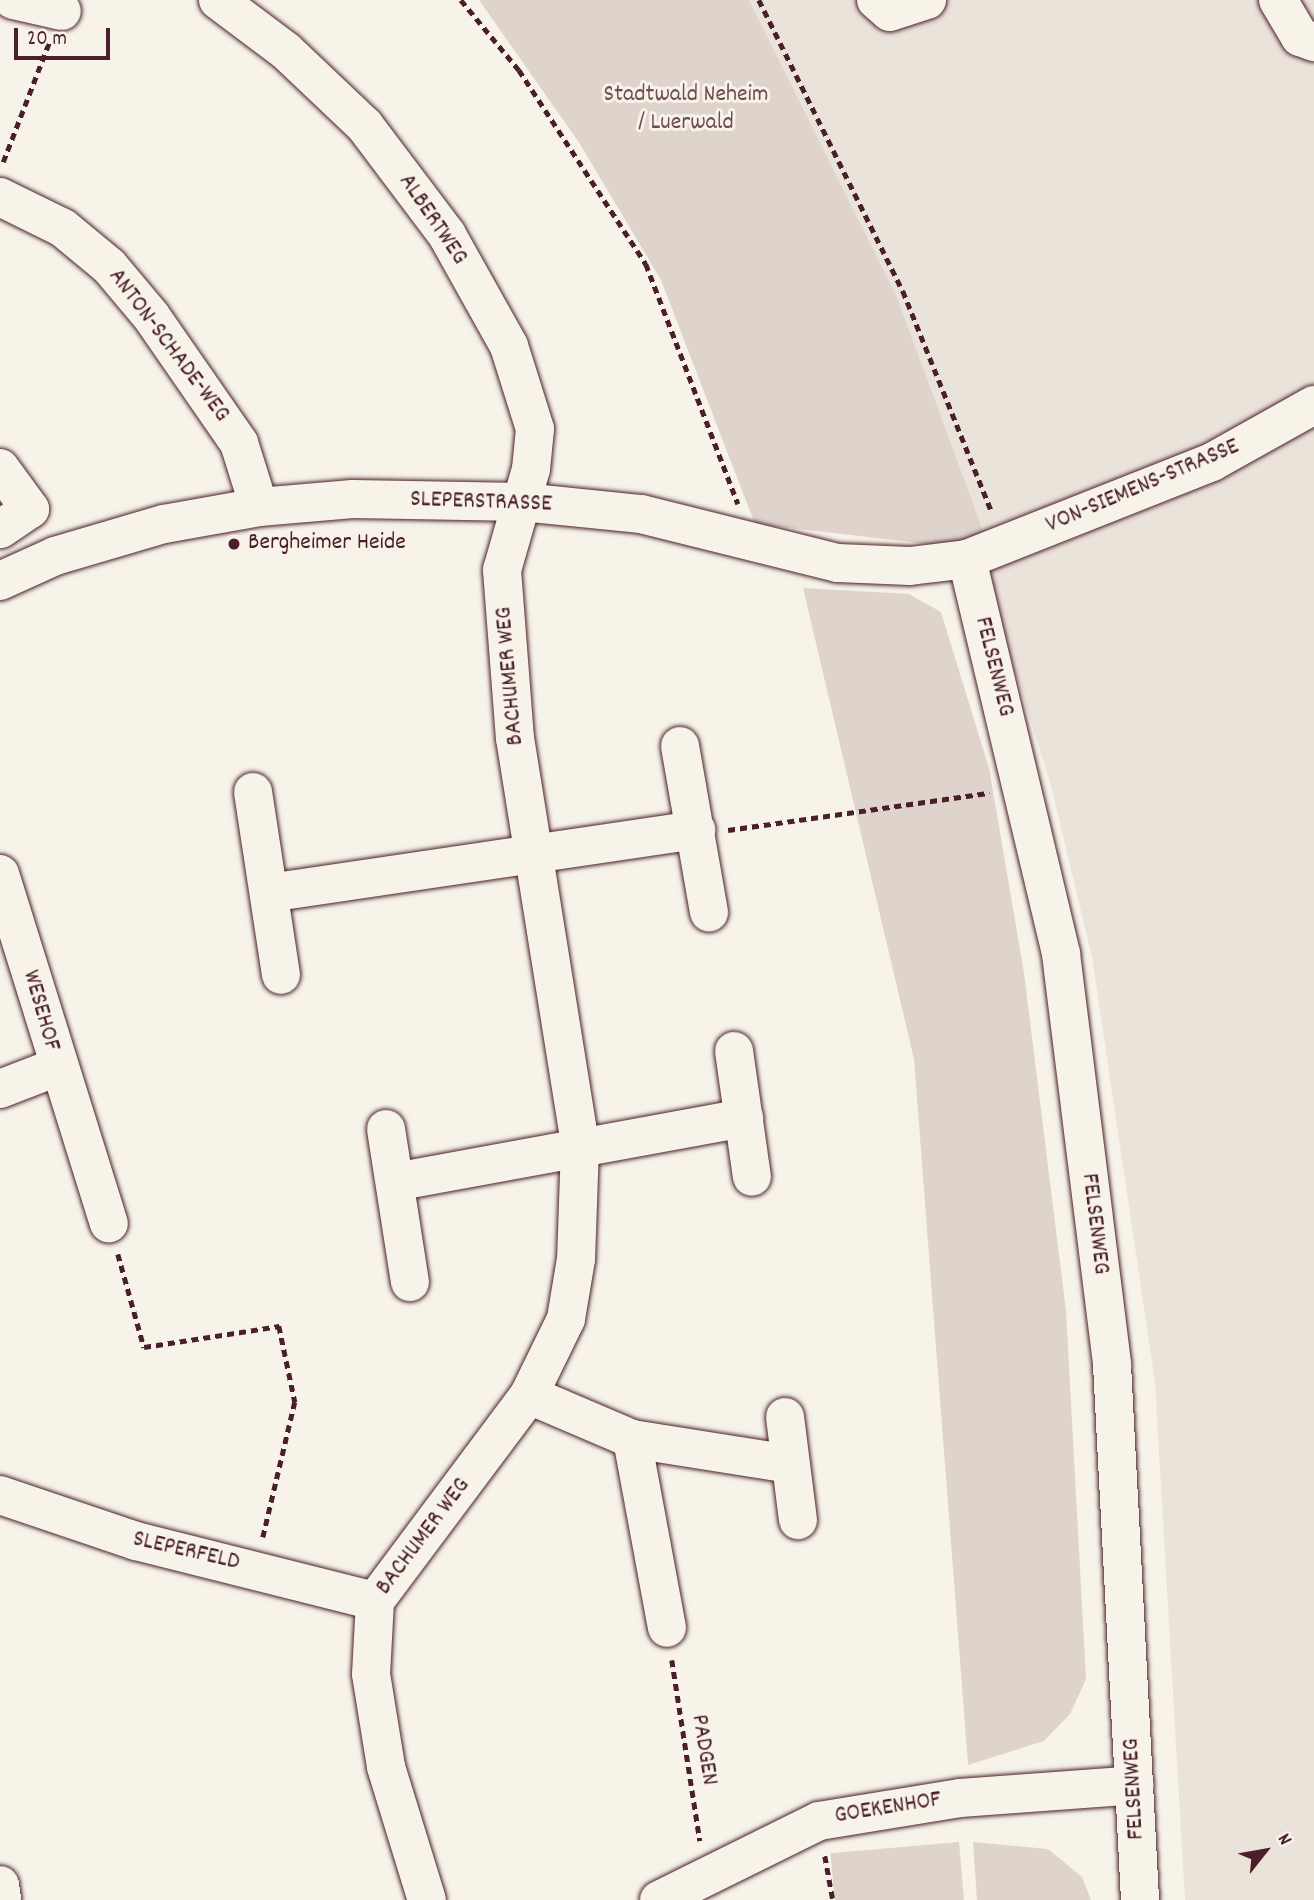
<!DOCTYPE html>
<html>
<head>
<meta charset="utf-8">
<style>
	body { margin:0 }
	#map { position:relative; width:1314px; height:1900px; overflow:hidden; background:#f7f3e8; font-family:Dekko,sans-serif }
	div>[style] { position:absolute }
	.built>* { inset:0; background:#eae3da }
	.green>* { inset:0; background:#ded4cc; transform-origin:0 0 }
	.path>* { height:4.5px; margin-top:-2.25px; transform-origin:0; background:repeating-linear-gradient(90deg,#4a1f2b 0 7px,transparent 0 12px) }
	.roads { filter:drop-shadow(0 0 2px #4a1f2b) drop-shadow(0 0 2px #4a1f2b) }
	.minor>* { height:38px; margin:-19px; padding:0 19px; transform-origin:19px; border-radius:19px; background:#f7f3e8 }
	.dots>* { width:19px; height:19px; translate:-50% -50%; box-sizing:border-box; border:4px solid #f7f3e8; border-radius:50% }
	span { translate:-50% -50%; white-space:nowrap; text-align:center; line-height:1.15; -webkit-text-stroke:6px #f7f3e8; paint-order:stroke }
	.park-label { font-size:24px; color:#6f4c53 }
	.street-label { font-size:24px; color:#4a1f2b }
	.poi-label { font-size:24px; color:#4a1f2b }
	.left { translate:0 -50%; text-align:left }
	.north { position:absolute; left:1230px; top:1816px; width:70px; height:70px; -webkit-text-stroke:5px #f7f3e8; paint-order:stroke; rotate:59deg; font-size:19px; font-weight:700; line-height:28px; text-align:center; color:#4a1f2b }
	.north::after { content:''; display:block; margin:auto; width:24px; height:32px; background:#4a1f2b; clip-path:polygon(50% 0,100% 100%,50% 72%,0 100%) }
	.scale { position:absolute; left:14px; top:28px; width:96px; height:32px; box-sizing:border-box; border:4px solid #4a1f2b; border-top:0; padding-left:9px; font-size:21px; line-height:24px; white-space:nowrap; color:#4a1f2b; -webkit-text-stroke:5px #f7f3e8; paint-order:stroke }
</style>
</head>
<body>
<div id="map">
	<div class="built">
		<i style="clip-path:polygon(749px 0,1314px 0,1314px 1900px,1185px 1900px,1155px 1382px,1092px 957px,1050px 782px,896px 295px)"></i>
	</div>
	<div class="green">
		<i style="clip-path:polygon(479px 0,749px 0,896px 295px,985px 536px,963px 548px,755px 524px,661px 280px,580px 144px)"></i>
		<i style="clip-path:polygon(803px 588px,909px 594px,941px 612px,989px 768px,1024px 973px,1066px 1311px,1086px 1679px,1070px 1714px,1044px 1741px,968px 1765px,914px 1059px)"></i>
		<i style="left:959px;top:1842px;width:58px;height:129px;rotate:85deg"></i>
		<i style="clip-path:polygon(973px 1842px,1048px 1849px,1082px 1877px,1091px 1900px,977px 1900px)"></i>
	</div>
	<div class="path">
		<i style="left:461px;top:0;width:91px;rotate:50.4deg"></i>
		<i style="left:519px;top:70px;width:232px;rotate:56.8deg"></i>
		<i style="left:646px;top:264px;width:257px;rotate:69deg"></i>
		<i style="left:759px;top:0;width:325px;rotate:63.7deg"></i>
		<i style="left:903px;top:291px;width:238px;rotate:68.1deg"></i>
		<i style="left:3px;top:162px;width:128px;rotate:-68.9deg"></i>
		<i style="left:728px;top:830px;width:264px;rotate:-8.1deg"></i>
		<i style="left:118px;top:1254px;width:97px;rotate:74.4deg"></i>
		<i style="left:144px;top:1347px;width:137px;rotate:-8.8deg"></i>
		<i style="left:279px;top:1326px;width:78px;rotate:78.1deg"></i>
		<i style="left:295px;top:1402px;width:139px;rotate:103.3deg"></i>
		<i style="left:672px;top:1660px;width:183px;rotate:81.2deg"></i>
		<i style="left:825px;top:1856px;width:45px;rotate:79.7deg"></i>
	</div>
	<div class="roads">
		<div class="minor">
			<i style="left:13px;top:0;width:50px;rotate:12.7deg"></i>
			<i style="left:218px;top:0;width:85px;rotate:36.9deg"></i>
			<i style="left:286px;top:51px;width:109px;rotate:43.5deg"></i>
			<i style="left:365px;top:126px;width:136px;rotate:53deg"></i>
			<i style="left:447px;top:235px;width:127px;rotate:60.8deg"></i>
			<i style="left:509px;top:346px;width:87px;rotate:72.6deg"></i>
			<i style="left:535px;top:429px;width:40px;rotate:95.7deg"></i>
			<i style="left:531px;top:469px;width:105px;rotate:106deg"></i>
			<i style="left:502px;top:570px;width:169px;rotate:85.6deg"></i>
			<i style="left:515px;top:738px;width:413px;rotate:80.9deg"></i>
			<i style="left:580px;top:1146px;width:113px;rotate:92deg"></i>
			<i style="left:576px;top:1259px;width:61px;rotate:99.5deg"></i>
			<i style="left:566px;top:1319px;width:85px;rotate:116deg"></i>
			<i style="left:529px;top:1395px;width:257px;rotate:126.8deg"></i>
			<i style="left:375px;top:1601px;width:73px;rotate:93.1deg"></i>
			<i style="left:371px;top:1674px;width:94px;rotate:80.8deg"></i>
			<i style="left:386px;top:1767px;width:139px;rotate:72.9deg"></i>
			<i style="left:876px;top:0;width:18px;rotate:41deg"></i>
			<i style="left:890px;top:12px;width:39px;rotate:-18deg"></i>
			<i style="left:1278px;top:0;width:43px;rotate:59.3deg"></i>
			<i style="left:1300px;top:37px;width:15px;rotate:20deg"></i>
			<i style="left:0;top:197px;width:70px;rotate:26.2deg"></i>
			<i style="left:63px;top:228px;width:60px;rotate:39.6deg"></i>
			<i style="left:109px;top:266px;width:65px;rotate:50deg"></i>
			<i style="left:151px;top:316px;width:155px;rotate:55.3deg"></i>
			<i style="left:239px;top:443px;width:67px;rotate:72.6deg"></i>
			<i style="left:0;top:468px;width:51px;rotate:53.8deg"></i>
			<i style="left:30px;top:509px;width:36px;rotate:146deg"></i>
			<i style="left:967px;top:559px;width:406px;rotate:76.6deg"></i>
			<i style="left:1061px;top:954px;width:414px;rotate:82.9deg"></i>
			<i style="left:1112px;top:1365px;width:536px;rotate:87deg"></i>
			<i style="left:0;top:581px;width:60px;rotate:-24.4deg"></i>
			<i style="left:55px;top:556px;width:114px;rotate:-16.4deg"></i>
			<i style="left:164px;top:524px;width:97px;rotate:-10.1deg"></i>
			<i style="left:259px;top:507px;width:94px;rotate:-4.9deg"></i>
			<i style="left:353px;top:499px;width:169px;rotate:1deg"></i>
			<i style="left:522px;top:502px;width:120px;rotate:5.8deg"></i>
			<i style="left:641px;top:514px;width:203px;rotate:14deg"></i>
			<i style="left:838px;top:563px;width:72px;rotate:2.4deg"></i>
			<i style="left:910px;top:566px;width:57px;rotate:-7deg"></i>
			<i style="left:967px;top:559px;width:264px;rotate:-21.6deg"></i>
			<i style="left:1212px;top:462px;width:117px;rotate:-29.2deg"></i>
			<i style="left:680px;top:746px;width:169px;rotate:80.1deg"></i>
			<i style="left:253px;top:792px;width:185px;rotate:81.3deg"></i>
			<i style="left:0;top:874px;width:366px;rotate:72.7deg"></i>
			<i style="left:269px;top:893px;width:432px;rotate:-8.4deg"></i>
			<i style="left:734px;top:1051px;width:127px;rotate:81.9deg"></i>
			<i style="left:0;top:1089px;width:61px;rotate:-21.1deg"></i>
			<i style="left:386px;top:1129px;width:155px;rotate:81.1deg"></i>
			<i style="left:395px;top:1182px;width:355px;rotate:-10.4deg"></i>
			<i style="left:529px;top:1395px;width:112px;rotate:23.1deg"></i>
			<i style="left:632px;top:1439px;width:160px;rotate:9deg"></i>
			<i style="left:785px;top:1417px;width:104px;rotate:82.8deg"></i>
			<i style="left:632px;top:1439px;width:192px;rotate:79.5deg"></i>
			<i style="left:0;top:1495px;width:144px;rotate:18.7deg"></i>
			<i style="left:136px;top:1541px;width:246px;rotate:14.1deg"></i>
			<i style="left:0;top:1885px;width:15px;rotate:82deg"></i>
			<i style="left:659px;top:1900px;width:178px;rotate:-26.3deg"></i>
			<i style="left:819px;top:1821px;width:143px;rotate:-9.3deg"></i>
			<i style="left:960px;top:1798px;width:175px;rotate:-4.2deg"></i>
		</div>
	</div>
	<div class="dots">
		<i style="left:234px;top:544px;background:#4a1f2b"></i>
	</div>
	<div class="park-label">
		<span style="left:686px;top:110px">Stadtwald Neheim<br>/ Luerwald</span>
	</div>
	<div class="street-label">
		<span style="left:432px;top:220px;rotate:56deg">ALBERTWEG</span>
		<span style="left:168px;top:346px;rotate:53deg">ANTON-SCHADE-WEG</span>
		<span style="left:1143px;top:487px;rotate:-23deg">VON-SIEMENS-STRASSE</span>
		<span style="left:481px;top:503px;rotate:2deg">SLEPERSTRASSE</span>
		<span style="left:993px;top:667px;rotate:76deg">FELSENWEG</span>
		<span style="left:511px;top:676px;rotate:-95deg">BACHUMER WEG</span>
		<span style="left:40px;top:1011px;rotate:74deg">WESEHOF</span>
		<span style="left:1094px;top:1224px;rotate:83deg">FELSENWEG</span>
		<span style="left:424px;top:1537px;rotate:-53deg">BACHUMER WEG</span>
		<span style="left:186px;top:1552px;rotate:13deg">SLEPERFELD</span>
		<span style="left:703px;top:1750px;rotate:81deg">PADGEN</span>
		<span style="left:1135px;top:1789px;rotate:-93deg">FELSENWEG</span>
		<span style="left:888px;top:1809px;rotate:-9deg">GOEKENHOF</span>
	</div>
	<div class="poi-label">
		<span class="left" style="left:248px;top:544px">Bergheimer Heide</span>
	</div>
	<div class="north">N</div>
	<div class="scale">20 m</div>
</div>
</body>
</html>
